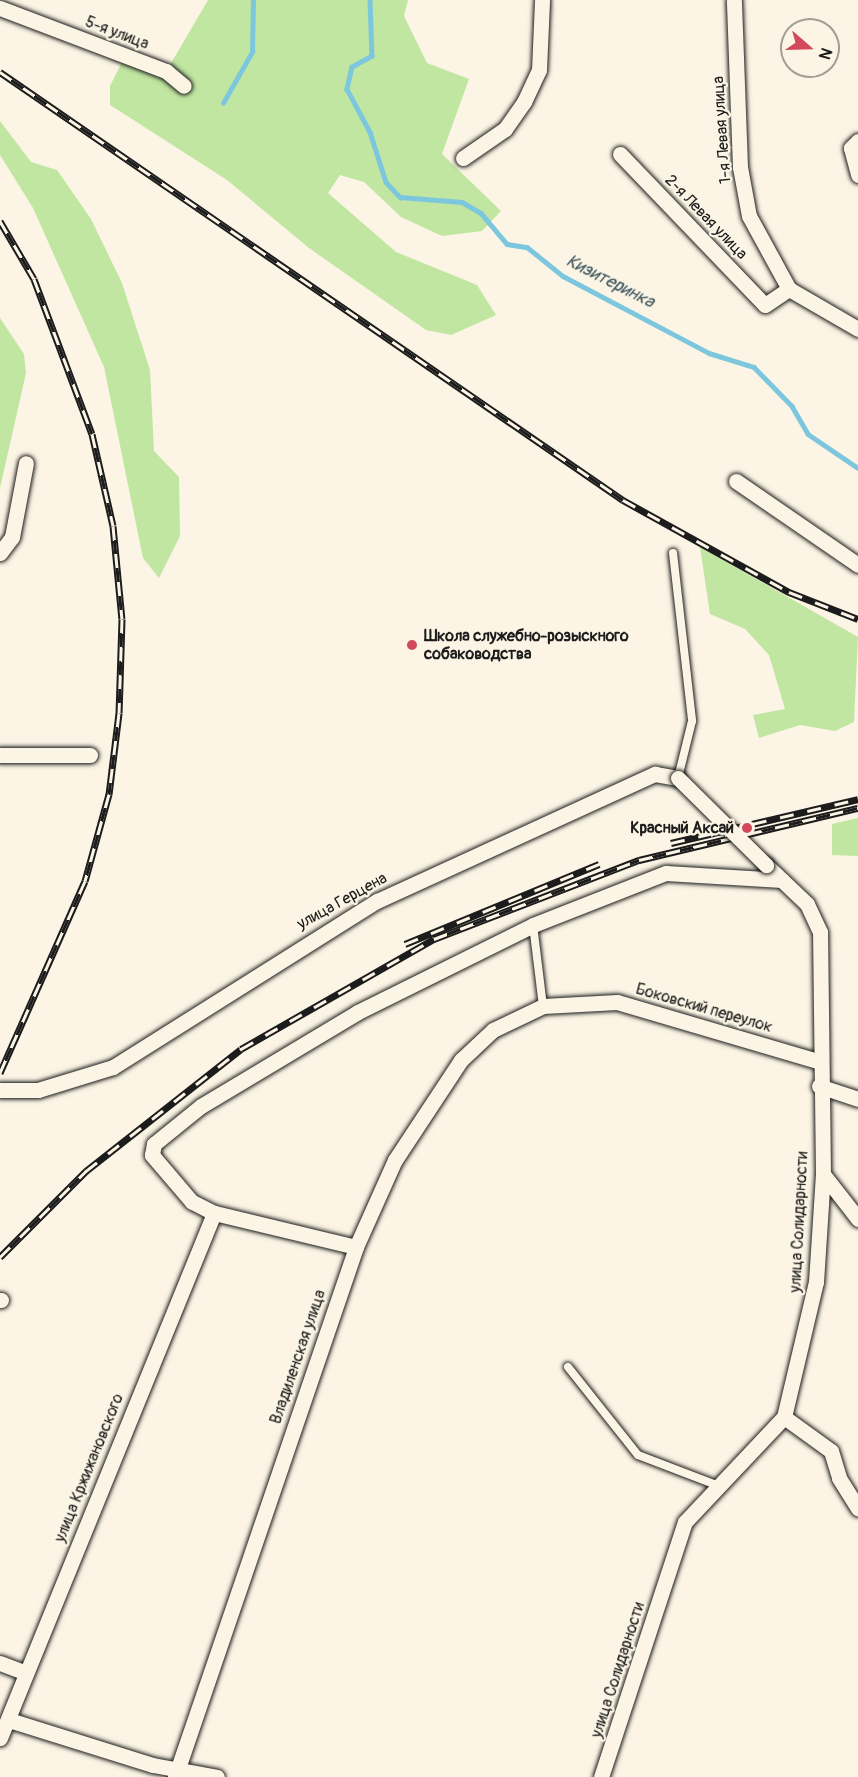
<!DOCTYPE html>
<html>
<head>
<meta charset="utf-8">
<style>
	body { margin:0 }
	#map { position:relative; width:858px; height:1777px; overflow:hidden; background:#fcf5e5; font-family:Pangolin,sans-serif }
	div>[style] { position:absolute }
	.green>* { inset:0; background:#c0e6a1 }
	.stream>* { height:4.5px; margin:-2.25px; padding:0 2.25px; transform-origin:2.25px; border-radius:2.25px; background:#7dc7de }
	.roads { filter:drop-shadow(0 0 2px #1c1c1c) drop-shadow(0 0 2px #1c1c1c) }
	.lane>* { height:8px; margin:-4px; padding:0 4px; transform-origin:4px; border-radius:4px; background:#fcf5e5 }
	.street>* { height:15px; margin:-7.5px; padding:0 7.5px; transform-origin:7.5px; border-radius:7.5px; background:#fcf5e5 }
	.rail>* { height:7px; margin-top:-3.5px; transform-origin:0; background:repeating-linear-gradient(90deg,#fcf5e5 0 14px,#1c1c1c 0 28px); box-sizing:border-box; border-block:2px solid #1c1c1c }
	.bridges { filter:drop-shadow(0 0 2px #1c1c1c) drop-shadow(0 0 2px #1c1c1c) }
	.street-bridge>* { height:15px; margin:-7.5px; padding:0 7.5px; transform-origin:7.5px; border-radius:7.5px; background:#fcf5e5 }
	.dots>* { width:16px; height:16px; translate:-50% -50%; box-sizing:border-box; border:3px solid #fcf5e5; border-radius:50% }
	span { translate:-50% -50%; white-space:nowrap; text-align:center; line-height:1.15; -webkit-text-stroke:4.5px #fcf5e5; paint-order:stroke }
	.street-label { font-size:16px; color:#1c1c1c }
	.poi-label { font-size:16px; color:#1c1c1c; font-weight:700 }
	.left { translate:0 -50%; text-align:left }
	.right { translate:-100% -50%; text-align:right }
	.water-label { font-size:18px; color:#3e5860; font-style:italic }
	.north { position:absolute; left:780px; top:18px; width:60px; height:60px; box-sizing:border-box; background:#fcf5e5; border:2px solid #a29e95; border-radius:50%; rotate:110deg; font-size:16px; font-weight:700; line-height:24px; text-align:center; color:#1c1c1c }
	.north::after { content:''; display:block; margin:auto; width:21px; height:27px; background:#d1495b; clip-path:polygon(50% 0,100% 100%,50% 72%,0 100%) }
</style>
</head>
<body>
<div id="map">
	<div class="green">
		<i style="clip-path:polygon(208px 0,408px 0,404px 16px,427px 63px,469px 79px,442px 154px,501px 211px,482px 231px,442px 236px,401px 217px,364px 182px,340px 175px,328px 193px,396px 252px,477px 285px,496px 315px,451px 335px,426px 330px,309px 248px,227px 180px,110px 105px,110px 86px,123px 60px,163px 77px)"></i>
		<i style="clip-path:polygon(0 121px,31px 162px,57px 170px,91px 219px,122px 283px,150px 370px,154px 451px,179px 477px,180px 536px,159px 578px,143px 558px,104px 367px,33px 208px,0 155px)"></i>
		<i style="clip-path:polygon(0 318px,24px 354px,26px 373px,0 488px)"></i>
		<i style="clip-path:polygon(700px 547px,858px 637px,854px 722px,835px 731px,800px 725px,759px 738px,753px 715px,785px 709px,769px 655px,745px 629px,710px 614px)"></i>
		<i style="clip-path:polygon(858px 818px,858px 856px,832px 855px,832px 824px)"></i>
	</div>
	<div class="stream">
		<i style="left:370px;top:0;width:56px;rotate:88deg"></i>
		<i style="left:372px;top:56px;width:23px;rotate:151deg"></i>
		<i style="left:352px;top:67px;width:23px;rotate:103deg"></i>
		<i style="left:347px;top:89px;width:49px;rotate:61.9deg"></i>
		<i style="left:370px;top:132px;width:52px;rotate:72.3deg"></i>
		<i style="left:386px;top:182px;width:21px;rotate:47deg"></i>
		<i style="left:400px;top:197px;width:62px;rotate:4.6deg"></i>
		<i style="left:462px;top:202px;width:22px;rotate:30deg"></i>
		<i style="left:481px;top:213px;width:40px;rotate:50deg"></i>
		<i style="left:507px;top:244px;width:20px;rotate:9deg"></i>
		<i style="left:527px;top:247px;width:46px;rotate:38.9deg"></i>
		<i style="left:563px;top:276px;width:165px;rotate:27.8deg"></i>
		<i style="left:709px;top:353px;width:47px;rotate:17.3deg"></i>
		<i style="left:754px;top:367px;width:54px;rotate:45.7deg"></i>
		<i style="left:792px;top:406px;width:32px;rotate:60deg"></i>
		<i style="left:808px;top:434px;width:60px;rotate:34.2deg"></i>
		<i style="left:223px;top:103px;width:59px;rotate:-60.4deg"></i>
		<i style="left:252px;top:52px;width:52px;rotate:-88.9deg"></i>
	</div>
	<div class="roads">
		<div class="lane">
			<i style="left:673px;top:553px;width:169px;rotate:83.5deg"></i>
			<i style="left:692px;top:721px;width:59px;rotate:103.8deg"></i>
			<i style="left:533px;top:925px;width:82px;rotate:83deg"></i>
			<i style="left:568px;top:1367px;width:112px;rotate:51.5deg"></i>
			<i style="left:638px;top:1455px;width:84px;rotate:21deg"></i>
		</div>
		<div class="street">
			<i style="left:0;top:8px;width:178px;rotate:20.8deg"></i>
			<i style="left:166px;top:71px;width:23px;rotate:40deg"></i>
			<i style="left:858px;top:141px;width:10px;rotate:135deg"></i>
			<i style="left:851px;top:148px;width:28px;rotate:75deg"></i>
			<i style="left:620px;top:154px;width:209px;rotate:46.2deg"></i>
			<i style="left:765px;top:305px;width:29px;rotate:-34deg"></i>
			<i style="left:789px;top:289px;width:83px;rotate:-118.7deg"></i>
			<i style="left:749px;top:216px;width:50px;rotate:-100.4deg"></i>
			<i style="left:740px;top:167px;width:167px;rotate:-92.1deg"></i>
			<i style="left:463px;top:158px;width:51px;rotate:-34.6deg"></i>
			<i style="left:505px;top:129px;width:33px;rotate:-55deg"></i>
			<i style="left:524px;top:102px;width:35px;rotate:-65deg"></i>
			<i style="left:539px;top:70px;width:70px;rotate:-87.5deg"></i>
			<i style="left:789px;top:289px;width:80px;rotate:30.1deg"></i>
			<i style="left:736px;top:481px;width:148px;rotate:34.5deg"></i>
			<i style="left:0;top:553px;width:20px;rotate:-53deg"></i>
			<i style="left:12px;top:537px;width:75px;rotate:-79.3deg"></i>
			<i style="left:0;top:755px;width:90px"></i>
			<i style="left:819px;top:1086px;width:41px;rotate:18.4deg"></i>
			<i style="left:0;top:1090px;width:38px"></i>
			<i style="left:38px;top:1090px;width:78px;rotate:-17deg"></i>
			<i style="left:113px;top:1067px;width:312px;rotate:-32.2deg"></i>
			<i style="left:377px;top:901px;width:306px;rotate:-24.6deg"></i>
			<i style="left:655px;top:774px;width:23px;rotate:10deg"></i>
			<i style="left:823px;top:1174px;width:57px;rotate:52.1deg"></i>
			<i style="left:356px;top:1247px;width:146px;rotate:-166.5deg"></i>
			<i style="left:214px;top:1213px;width:25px;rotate:-153deg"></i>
			<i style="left:192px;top:1202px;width:62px;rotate:-130.4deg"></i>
			<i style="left:152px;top:1155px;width:11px;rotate:-80deg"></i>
			<i style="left:154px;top:1144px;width:60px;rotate:-39deg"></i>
			<i style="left:201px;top:1106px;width:183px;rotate:-30.9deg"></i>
			<i style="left:358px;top:1012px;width:195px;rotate:-26.4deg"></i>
			<i style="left:533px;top:925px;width:143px;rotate:-21.4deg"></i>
			<i style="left:666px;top:873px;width:116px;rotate:3.5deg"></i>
			<i style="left:0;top:1300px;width:1px"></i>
			<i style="left:784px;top:1417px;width:58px;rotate:35.9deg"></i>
			<i style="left:831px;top:1451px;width:28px;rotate:73deg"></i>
			<i style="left:839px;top:1478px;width:36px;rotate:58deg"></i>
			<i style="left:0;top:1663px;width:26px;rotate:21deg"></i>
			<i style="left:9px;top:1720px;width:151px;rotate:17.4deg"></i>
			<i style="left:153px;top:1765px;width:65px;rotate:10.6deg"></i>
			<i style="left:0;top:1738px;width:567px;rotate:-67.82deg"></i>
			<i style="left:175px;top:1777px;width:560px;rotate:-71.14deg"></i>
			<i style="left:356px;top:1247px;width:95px;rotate:-65.9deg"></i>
			<i style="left:395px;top:1160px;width:120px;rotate:-56.6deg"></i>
			<i style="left:461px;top:1060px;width:44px;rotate:-43.2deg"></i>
			<i style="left:493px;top:1030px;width:55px;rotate:-25.6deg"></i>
			<i style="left:543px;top:1006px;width:74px;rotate:-3.1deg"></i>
			<i style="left:617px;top:1002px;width:209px;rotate:16.4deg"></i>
			<i style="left:601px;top:1777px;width:268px;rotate:-71.8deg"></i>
			<i style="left:685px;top:1522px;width:144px;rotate:-46.7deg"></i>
			<i style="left:784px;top:1417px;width:139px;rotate:-76.7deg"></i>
			<i style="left:816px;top:1282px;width:108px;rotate:-86.3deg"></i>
			<i style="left:823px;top:1174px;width:242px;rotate:-90.7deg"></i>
			<i style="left:820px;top:932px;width:31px;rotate:-115deg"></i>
			<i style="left:807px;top:904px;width:57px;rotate:-136.4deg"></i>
		</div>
	</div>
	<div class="rail">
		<i style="left:0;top:72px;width:756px;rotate:34.49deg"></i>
		<i style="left:623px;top:500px;width:190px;rotate:29deg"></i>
		<i style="left:789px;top:592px;width:74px;rotate:21.4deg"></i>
		<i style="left:0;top:221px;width:67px;rotate:59.6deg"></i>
		<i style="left:34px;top:279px;width:165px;rotate:69.5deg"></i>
		<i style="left:92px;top:434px;width:94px;rotate:77.1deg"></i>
		<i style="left:113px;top:526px;width:93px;rotate:84.5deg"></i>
		<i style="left:122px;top:619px;width:94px;rotate:91.8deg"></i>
		<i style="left:119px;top:713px;width:82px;rotate:97deg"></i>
		<i style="left:109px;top:794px;width:90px;rotate:105.4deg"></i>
		<i style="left:85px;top:881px;width:210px;rotate:113.9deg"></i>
		<i style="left:671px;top:843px;width:192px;rotate:-13.2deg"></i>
		<i style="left:405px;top:944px;width:210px;rotate:-22.4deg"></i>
		<i style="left:0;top:1257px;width:122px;rotate:-45deg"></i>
		<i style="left:86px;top:1171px;width:197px;rotate:-38.2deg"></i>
		<i style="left:241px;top:1049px;width:222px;rotate:-29.7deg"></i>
		<i style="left:434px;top:939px;width:220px;rotate:-21.1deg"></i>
		<i style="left:639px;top:860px;width:225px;rotate:-13.4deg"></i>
	</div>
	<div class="bridges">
		<div class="street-bridge">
			<i style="left:678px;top:778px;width:124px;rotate:44.7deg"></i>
		</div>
	</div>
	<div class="dots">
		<i style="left:412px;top:645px;background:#d1495b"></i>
		<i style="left:747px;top:828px;background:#d1495b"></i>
	</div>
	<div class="street-label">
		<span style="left:117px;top:33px;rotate:21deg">5-я улица</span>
		<span style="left:722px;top:130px;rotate:-94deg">1-я Левая улица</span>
		<span style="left:706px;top:217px;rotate:46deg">2-я Левая улица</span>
		<span style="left:342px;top:901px;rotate:-29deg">улица Герцена</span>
		<span style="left:704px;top:1008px;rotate:16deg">Боковский переулок</span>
		<span style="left:799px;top:1222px;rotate:-87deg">улица Солидарности</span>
		<span style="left:298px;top:1357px;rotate:-71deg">Владиленская улица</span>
		<span style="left:89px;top:1468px;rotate:-68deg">улица Кржижановского</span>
		<span style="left:618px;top:1670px;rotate:-72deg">улица Солидарности</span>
	</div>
	<div class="poi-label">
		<span class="left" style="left:424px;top:645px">Школа служебно-розыскного<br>собаководства</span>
		<span class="right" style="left:734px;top:828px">Красный Аксай</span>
	</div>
	<div class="water-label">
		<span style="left:610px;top:282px;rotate:27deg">Кизитеринка</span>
	</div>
	<div class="north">N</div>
</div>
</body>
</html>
